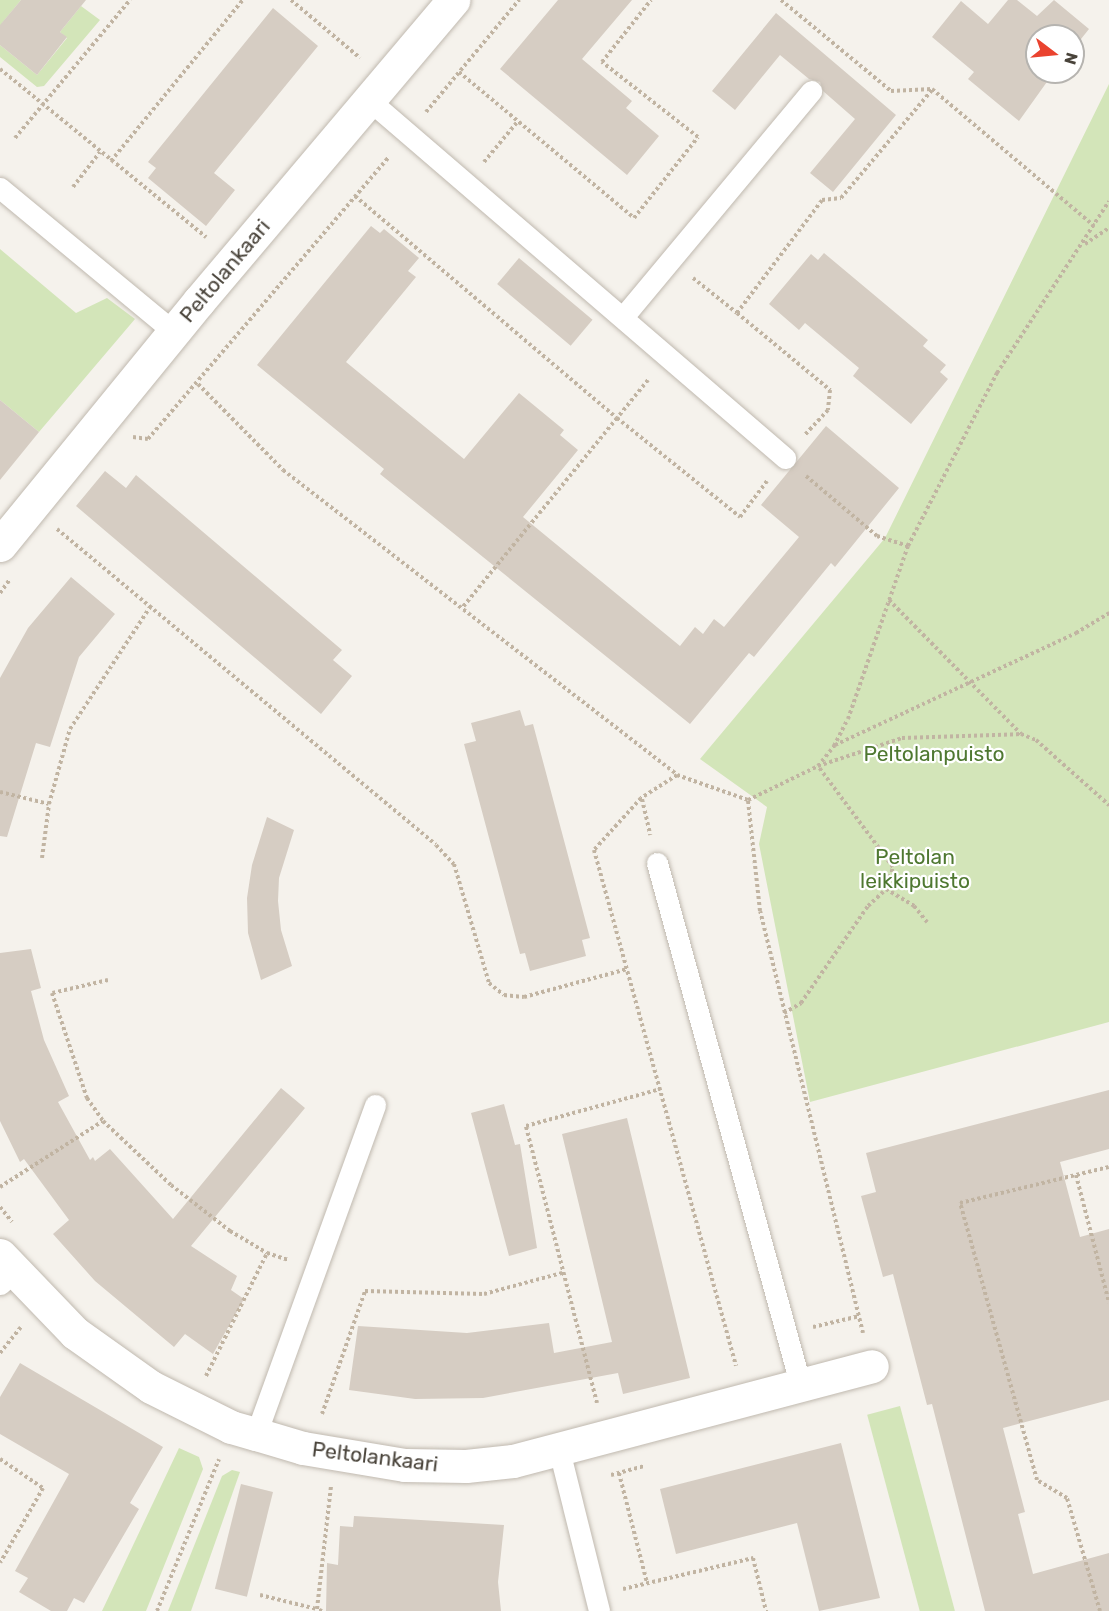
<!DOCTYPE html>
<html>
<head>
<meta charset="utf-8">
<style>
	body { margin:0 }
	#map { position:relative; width:1109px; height:1611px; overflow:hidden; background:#f5f2ec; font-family:Rubik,sans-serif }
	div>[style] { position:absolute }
	.green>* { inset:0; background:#d3e5b9; transform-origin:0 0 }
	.building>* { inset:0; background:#d6cdc3; transform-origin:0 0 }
	.path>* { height:4px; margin-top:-2px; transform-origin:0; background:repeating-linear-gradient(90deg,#c1b4a2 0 3px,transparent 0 6px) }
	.roads { filter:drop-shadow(0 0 2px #c0b9af) drop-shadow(0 0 2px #c0b9af) }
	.service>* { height:21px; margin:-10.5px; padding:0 10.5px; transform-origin:10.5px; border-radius:10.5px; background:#fff }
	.minor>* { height:33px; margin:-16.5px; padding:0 16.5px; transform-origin:16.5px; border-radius:16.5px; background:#fff }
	span { translate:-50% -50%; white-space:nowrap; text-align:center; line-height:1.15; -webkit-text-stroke:4.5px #fff; paint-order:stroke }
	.street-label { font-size:21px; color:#49433a }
	.park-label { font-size:21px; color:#4f7831 }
	.north { position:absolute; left:1025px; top:24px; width:60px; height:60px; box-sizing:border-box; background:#fff; border:2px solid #b6b4b0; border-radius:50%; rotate:106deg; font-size:16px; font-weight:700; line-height:24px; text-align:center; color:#49433a }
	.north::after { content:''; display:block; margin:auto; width:21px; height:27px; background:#ea432f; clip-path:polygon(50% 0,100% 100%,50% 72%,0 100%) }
</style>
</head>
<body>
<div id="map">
	<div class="green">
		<i style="clip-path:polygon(0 0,21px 0,2px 23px,0 40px)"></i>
		<i style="clip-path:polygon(81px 6px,100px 20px,44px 86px,37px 87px,0 57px,0 45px,37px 75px,67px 38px,60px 32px)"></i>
		<i style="clip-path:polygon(1109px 84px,1109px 1022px,810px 1102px,759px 844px,767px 807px,700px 759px,885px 538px)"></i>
		<i style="clip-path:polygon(0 249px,76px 313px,107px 298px,135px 319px,39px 432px,0 400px)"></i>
		<i style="left:900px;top:1406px;width:212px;height:34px;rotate:75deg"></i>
		<i style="clip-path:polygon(179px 1448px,199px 1457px,203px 1469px,146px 1611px,102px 1611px)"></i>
		<i style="clip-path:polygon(232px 1470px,240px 1472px,191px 1611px,168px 1611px,222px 1476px)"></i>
	</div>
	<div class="building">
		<i style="clip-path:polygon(21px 0,86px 0,60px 32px,67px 37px,37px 75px,0 45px,0 25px)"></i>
		<i style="clip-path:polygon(558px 0,632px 0,582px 59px,632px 101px,626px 108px,659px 136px,627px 175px,500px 69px)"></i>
		<i style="clip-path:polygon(1008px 0,1017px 0,1037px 16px,1054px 0,1089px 29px,1073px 49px,1073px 36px,1037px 36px,1037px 72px,1054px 72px,1019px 121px,968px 79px,974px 72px,932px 37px,961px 1px,988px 24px)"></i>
		<i style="clip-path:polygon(273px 8px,318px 46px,214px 173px,235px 190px,206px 226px,148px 178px,156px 168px,148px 162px)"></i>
		<i style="clip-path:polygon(776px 13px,896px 115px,833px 192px,810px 173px,855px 119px,823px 91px,820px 82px,809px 79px,780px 55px,735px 110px,712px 91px)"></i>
		<i style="clip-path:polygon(371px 226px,380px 233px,384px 229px,419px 258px,408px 271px,416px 277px,346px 362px,464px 459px,519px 393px,564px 430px,560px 435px,578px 450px,523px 517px,680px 646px,695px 627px,703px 634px,714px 619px,724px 627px,799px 537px,761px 505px,826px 426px,899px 488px,835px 567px,831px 563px,754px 657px,749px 653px,690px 724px,380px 474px,384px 469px,257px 365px)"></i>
		<i style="clip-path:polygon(824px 253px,928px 340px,923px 346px,946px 365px,940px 372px,948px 379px,911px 424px,853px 376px,859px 368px,805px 323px,799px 330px,769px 304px,811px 254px,818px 260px)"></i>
		<i style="left:519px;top:258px;width:96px;height:34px;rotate:40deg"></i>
		<i style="clip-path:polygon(0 400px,39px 432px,0 480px)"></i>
		<i style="clip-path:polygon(105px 471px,126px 488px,136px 475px,342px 650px,333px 660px,352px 676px,321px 714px,76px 506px)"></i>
		<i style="clip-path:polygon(71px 577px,115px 614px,79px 657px,50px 747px,36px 743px,7px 837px,0 836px,0 678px,28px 628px)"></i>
		<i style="clip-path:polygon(520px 710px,525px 726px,533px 724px,590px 938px,582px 940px,586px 956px,530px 971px,525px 953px,520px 954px,464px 744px,476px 741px,471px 723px)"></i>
		<i style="clip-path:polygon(267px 817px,294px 830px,279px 878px,278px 901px,281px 930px,292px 966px,261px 980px,248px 933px,247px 898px,252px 865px)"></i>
		<i style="clip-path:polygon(31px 949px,41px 988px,31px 991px,44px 1040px,69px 1096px,58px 1102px,90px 1160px,93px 1157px,95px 1161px,110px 1149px,173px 1219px,281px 1088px,305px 1108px,191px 1246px,237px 1276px,231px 1290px,244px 1299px,213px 1354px,185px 1334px,174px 1347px,95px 1281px,53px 1234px,69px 1220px,24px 1159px,20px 1162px,0 1121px,0 953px)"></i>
		<i style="clip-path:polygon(1109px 1090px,1109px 1149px,1060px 1162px,1080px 1237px,1109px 1229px,1109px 1400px,1003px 1428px,1025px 1512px,1018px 1514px,1033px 1574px,1109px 1553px,1109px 1611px,985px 1611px,932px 1404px,927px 1405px,893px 1274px,883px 1277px,861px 1196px,876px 1192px,866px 1153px)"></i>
		<i style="clip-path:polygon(504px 1104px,515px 1145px,520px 1144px,537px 1248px,509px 1256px,471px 1113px)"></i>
		<i style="clip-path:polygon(627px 1118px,690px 1378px,623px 1394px,618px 1373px,483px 1398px,415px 1399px,349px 1390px,358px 1326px,467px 1333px,549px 1323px,554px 1353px,612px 1342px,562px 1134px)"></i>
		<i style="clip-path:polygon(20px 1363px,163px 1447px,130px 1503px,139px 1509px,84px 1603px,74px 1598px,67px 1611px,51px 1611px,19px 1592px,28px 1578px,15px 1571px,69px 1474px,0 1434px,0 1397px)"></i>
		<i style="clip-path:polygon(841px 1443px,880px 1598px,819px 1611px,797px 1523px,676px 1554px,660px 1489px)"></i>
		<i style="left:241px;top:1484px;width:33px;height:108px;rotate:14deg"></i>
		<i style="clip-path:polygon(354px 1516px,504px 1525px,498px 1582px,501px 1611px,326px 1611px,327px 1563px,338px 1565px,340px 1526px,353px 1527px)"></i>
	</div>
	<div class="path">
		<i style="left:291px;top:0;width:90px;rotate:40deg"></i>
		<i style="left:781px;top:0;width:143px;rotate:39.6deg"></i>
		<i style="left:891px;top:91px;width:41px;rotate:-2.8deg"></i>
		<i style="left:932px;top:89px;width:212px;rotate:40.2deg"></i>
		<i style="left:0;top:69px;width:266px;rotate:39.2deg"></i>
		<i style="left:459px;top:72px;width:228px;rotate:39.8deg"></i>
		<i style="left:634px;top:218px;width:103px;rotate:-51.7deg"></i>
		<i style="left:698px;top:137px;width:122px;rotate:-142deg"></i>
		<i style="left:602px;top:62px;width:79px;rotate:-51.7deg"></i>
		<i style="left:426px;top:112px;width:146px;rotate:-50.3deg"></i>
		<i style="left:15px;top:138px;width:180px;rotate:-50.2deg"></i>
		<i style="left:111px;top:161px;width:208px;rotate:-50.7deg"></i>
		<i style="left:484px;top:162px;width:53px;rotate:-50.3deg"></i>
		<i style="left:73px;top:187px;width:44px;rotate:-52.4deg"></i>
		<i style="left:355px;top:196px;width:343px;rotate:40.3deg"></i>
		<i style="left:617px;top:418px;width:245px;rotate:129.2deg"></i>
		<i style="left:1085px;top:244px;width:29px;rotate:-34deg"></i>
		<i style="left:693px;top:278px;width:56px;rotate:38.5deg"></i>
		<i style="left:737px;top:313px;width:141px;rotate:-53deg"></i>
		<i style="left:822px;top:200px;width:19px;rotate:-6deg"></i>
		<i style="left:841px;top:198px;width:141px;rotate:-49.9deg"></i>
		<i style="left:737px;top:313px;width:121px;rotate:39.6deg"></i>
		<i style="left:830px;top:390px;width:20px;rotate:96deg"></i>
		<i style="left:828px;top:410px;width:35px;rotate:133deg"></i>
		<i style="left:648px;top:380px;width:49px;rotate:129.2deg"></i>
		<i style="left:617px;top:418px;width:158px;rotate:38.8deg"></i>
		<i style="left:740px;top:517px;width:45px;rotate:-53.1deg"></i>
		<i style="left:198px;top:384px;width:121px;rotate:45.3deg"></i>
		<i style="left:283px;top:470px;width:498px;rotate:37.7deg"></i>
		<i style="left:677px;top:775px;width:75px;rotate:19.4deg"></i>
		<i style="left:133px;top:437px;width:15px;rotate:8deg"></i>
		<i style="left:148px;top:439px;width:371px;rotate:-49.5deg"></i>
		<i style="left:806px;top:476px;width:93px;rotate:40.2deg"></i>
		<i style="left:877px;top:536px;width:33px;rotate:18deg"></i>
		<i style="left:57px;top:529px;width:493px;rotate:39.8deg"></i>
		<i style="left:436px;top:845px;width:26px;rotate:47deg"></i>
		<i style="left:454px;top:864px;width:124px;rotate:73.6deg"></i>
		<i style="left:489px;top:983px;width:19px;rotate:39deg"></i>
		<i style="left:504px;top:995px;width:20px;rotate:6deg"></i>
		<i style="left:524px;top:997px;width:107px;rotate:-15.2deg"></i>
		<i style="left:0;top:593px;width:17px;rotate:-54deg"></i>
		<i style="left:889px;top:600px;width:188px;rotate:45.4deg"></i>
		<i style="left:835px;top:745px;width:266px;rotate:-24.9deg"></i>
		<i style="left:1076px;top:633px;width:39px;rotate:-31deg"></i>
		<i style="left:677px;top:775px;width:43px;rotate:147.4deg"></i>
		<i style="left:641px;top:798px;width:70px;rotate:132.1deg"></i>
		<i style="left:594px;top:850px;width:535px;rotate:74.61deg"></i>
		<i style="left:0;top:792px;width:50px;rotate:13.8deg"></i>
		<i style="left:642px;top:799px;width:37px;rotate:77deg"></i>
		<i style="left:42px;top:858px;width:54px;rotate:-82.6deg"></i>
		<i style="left:49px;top:804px;width:78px;rotate:-74.4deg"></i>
		<i style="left:70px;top:729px;width:146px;rotate:-56.7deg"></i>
		<i style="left:886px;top:889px;width:33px;rotate:31deg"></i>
		<i style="left:914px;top:906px;width:21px;rotate:51deg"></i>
		<i style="left:108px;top:980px;width:57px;rotate:166.9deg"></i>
		<i style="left:52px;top:993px;width:111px;rotate:71.6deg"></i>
		<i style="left:87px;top:1098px;width:28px;rotate:55deg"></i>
		<i style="left:103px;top:1121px;width:93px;rotate:43.3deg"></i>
		<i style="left:171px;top:1185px;width:75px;rotate:37.9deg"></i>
		<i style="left:230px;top:1231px;width:43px;rotate:30.7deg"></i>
		<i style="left:267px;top:1253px;width:23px;rotate:18deg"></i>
		<i style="left:784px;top:1013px;width:20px;rotate:-30deg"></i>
		<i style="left:801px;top:1003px;width:118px;rotate:-55.4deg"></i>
		<i style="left:868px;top:906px;width:25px;rotate:-43deg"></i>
		<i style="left:886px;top:889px;width:23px;rotate:-72deg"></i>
		<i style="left:893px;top:867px;width:126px;rotate:-126.6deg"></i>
		<i style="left:818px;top:766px;width:89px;rotate:-18.4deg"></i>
		<i style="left:902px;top:738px;width:119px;rotate:-1.9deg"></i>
		<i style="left:1021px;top:734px;width:16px;rotate:22deg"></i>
		<i style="left:1036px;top:740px;width:98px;rotate:41.7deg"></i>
		<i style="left:1076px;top:1175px;width:132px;rotate:75.5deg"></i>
		<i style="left:0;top:1187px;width:122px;rotate:-32.7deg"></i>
		<i style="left:0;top:1207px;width:19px;rotate:51deg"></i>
		<i style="left:813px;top:1327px;width:48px;rotate:-13.2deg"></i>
		<i style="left:863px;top:1333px;width:434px;rotate:-103.7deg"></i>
		<i style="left:760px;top:911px;width:112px;rotate:-96.2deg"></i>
		<i style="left:748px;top:800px;width:78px;rotate:-25.9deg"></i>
		<i style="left:818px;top:766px;width:26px;rotate:-51deg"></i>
		<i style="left:834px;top:746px;width:30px;rotate:-63deg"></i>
		<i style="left:848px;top:719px;width:183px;rotate:-70.9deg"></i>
		<i style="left:908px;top:546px;width:195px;rotate:-62.8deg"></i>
		<i style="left:997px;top:373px;width:205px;rotate:-56.9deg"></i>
		<i style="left:0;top:1353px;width:33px;rotate:-51deg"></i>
		<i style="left:206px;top:1376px;width:137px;rotate:-63.6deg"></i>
		<i style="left:597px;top:1403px;width:286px;rotate:-104.4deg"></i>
		<i style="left:526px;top:1126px;width:139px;rotate:-15.4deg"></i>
		<i style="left:322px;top:1414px;width:130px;rotate:-70.7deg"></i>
		<i style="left:365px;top:1291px;width:119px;rotate:1.4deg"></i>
		<i style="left:484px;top:1294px;width:81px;rotate:-15.1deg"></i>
		<i style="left:0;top:1459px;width:52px;rotate:34deg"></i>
		<i style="left:43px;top:1488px;width:86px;rotate:119.8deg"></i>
		<i style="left:619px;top:1473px;width:114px;rotate:75.7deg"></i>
		<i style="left:611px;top:1475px;width:35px;rotate:-15deg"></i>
		<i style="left:623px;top:1589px;width:134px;rotate:-13.4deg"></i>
		<i style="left:753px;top:1558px;width:55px;rotate:76.2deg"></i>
		<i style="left:260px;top:1595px;width:59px;rotate:13.8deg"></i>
		<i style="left:157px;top:1611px;width:164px;rotate:-67.8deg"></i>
		<i style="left:322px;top:1611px;width:5px;rotate:-158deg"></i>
		<i style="left:317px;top:1609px;width:123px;rotate:-83.5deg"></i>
		<i style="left:1100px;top:1611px;width:118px;rotate:-106.3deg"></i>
		<i style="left:1067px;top:1498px;width:35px;rotate:-149deg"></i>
		<i style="left:1037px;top:1480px;width:288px;rotate:-105.5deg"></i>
		<i style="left:960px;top:1203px;width:153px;rotate:-13.6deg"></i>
	</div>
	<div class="roads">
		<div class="service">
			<i style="left:369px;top:100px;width:549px;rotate:40.71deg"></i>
			<i style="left:0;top:188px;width:226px;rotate:39.6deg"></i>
			<i style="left:623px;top:317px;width:294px;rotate:-50.2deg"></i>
			<i style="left:657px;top:863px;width:543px;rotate:74.63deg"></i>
			<i style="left:0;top:1284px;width:18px;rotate:-41deg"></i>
			<i style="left:256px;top:1434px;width:350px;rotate:-70.1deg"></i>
			<i style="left:559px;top:1450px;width:166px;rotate:76deg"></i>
		</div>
		<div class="minor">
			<i style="left:0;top:545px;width:315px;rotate:-50.8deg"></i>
			<i style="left:199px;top:301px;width:394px;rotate:-49.8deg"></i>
			<i style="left:0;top:1255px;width:108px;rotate:46.1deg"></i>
			<i style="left:75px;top:1333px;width:93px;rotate:35.4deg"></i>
			<i style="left:151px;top:1387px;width:89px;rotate:26.6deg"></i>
			<i style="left:231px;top:1427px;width:26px;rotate:16deg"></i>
			<i style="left:256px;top:1434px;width:49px;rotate:16.6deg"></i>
			<i style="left:303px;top:1448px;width:103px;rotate:9.5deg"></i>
			<i style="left:405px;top:1465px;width:61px;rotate:0.9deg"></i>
			<i style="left:466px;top:1466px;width:47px;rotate:-6.1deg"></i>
			<i style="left:513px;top:1461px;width:371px;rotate:-14.8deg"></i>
		</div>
	</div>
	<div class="street-label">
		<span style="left:225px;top:271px;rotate:-50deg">Peltolankaari</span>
		<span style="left:375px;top:1457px;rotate:7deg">Peltolankaari</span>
	</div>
	<div class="park-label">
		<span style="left:934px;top:754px">Peltolanpuisto</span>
		<span style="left:915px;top:869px">Peltolan<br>leikkipuisto</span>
	</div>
	<div class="north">N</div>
</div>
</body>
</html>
